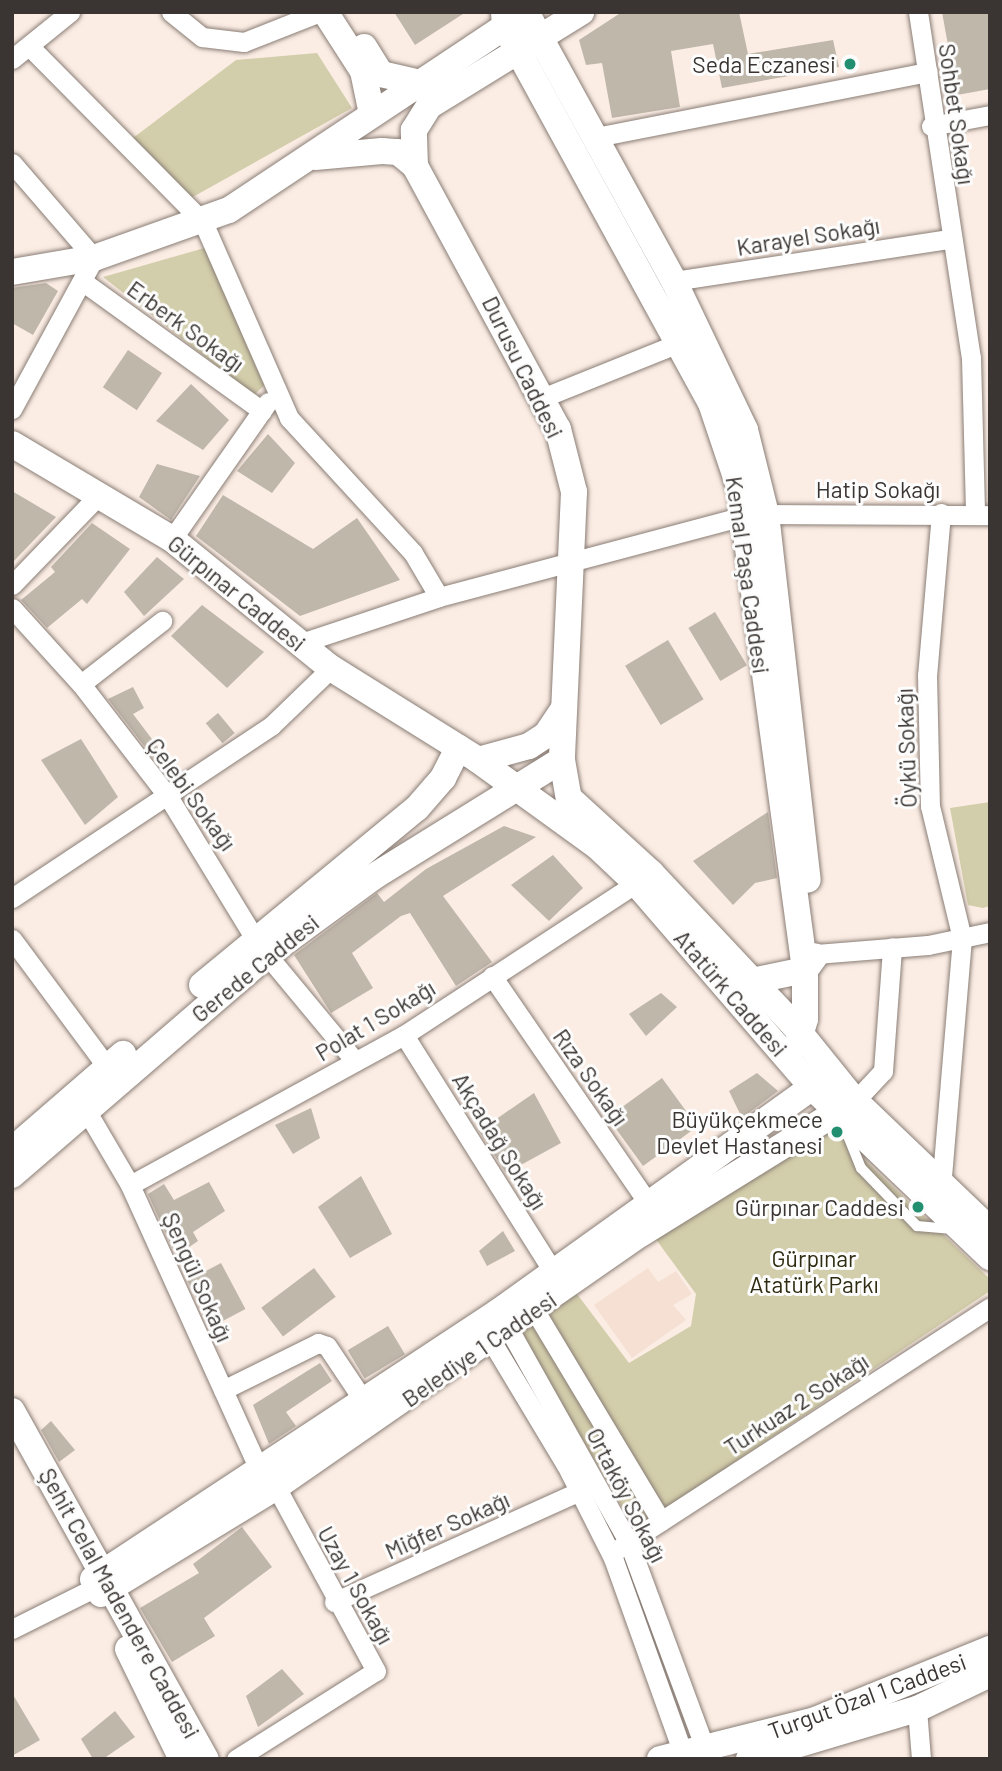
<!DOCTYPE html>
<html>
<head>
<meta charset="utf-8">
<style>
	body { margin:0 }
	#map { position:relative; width:1002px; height:1771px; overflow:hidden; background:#fbede4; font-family:Barlow,sans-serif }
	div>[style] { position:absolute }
	.built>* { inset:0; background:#f5e0d3 }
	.green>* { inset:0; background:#d2cdaa }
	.building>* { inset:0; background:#bfb7aa; transform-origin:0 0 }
	.roads { filter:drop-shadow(0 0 2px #897d75) drop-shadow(0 0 2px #897d75) }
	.lane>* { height:10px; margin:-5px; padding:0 5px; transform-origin:5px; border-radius:5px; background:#fff }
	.street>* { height:19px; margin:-9.5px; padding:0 9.5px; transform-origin:9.5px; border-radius:9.5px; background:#fff }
	.secondary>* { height:26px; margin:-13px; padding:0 13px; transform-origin:13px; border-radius:13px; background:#fff }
	.dots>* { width:19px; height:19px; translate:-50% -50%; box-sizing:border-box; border:4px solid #fdfdfd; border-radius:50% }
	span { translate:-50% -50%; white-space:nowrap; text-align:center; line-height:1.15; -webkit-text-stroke:6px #fdfdfd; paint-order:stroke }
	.poi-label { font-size:23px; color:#3a3532 }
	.right { translate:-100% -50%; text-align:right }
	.street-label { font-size:23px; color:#3a3532 }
	.park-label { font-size:23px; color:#2f2b10 }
	.frame { position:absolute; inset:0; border:14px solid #3a3532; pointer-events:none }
</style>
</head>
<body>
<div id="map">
	<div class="built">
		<i style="clip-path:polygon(648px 1268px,658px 1282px,676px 1271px,692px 1294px,673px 1305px,686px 1320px,632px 1358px,594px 1305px)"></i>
	</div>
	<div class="green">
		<i style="clip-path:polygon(317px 53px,352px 108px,191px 198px,133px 138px,236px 60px)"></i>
		<i style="clip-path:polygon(208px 247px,269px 381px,254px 395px,103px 277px)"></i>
		<i style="clip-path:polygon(990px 802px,990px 906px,983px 908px,968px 905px,950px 808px)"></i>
		<i style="clip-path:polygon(829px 1126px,990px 1279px,990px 1291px,635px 1529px,519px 1331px,577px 1294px,629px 1363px,691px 1326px,696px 1294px,655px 1238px)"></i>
	</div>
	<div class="building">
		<i style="clip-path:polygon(394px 12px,466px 12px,415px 45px)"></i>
		<i style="clip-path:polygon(622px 12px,739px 12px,748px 54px,833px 40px,839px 67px,722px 88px,713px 44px,671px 51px,680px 107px,612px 118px,602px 63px,586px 65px,579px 40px)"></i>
		<i style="clip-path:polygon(942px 12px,990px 12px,990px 89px,957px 95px)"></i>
		<i style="clip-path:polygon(46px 283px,58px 291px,33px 335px,12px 323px,12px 288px)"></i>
		<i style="left:128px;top:350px;width:41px;height:45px;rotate:34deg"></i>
		<i style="clip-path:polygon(191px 384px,229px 420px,203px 450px,156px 421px)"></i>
		<i style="clip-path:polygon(268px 434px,295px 463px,272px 493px,237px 471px)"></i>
		<i style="clip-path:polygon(157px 464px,200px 476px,171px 520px,139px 497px)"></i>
		<i style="clip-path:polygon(12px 491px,56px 517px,12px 563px)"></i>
		<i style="clip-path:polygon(223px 495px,313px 549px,357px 518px,400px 580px,300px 616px,196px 536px)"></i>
		<i style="clip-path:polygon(92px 523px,130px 549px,87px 604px,82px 599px,47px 628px,21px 600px,55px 572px,51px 567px)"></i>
		<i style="clip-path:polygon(157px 557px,184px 579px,144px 616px,124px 592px)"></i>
		<i style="clip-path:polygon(202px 605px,264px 652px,227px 688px,171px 636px)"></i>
		<i style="left:715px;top:612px;width:62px;height:31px;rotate:59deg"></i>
		<i style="left:668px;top:640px;width:69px;height:50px;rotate:59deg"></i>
		<i style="clip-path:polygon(133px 687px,144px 708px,133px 714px,164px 755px,156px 761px,108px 699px)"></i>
		<i style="left:218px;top:713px;width:26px;height:16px;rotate:50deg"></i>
		<i style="clip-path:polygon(81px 739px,118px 797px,85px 825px,41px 760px)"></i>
		<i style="clip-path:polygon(768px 812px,777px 878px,755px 883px,733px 905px,693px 861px)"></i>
		<i style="clip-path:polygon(504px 826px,536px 837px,443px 896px,492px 962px,456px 986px,410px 913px,401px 916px,352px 953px,373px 988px,331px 1013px,294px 955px,377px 893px,384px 902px,426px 869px)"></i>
		<i style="clip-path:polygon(553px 855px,583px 888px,549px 921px,511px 885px)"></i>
		<i style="clip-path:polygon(661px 993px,677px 1007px,646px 1036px,629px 1014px)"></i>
		<i style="clip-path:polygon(757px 1073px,778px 1091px,742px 1118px,729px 1091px)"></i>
		<i style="left:662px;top:1078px;width:60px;height:67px;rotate:54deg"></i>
		<i style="clip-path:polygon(534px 1093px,561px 1143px,506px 1173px,479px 1131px)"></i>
		<i style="clip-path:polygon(311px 1108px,320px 1138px,293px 1154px,275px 1125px)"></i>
		<i style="clip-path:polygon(361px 1176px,392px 1234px,350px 1258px,318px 1207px)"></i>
		<i style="clip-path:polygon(209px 1182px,225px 1211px,193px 1232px,198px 1241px,176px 1256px,148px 1194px,164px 1184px,174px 1200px)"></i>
		<i style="clip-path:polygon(503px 1231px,515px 1251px,487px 1266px,479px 1251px)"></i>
		<i style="left:221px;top:1263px;width:52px;height:38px;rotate:62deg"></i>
		<i style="left:314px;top:1268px;width:36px;height:66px;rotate:53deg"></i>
		<i style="left:388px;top:1326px;width:33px;height:47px;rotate:59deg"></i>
		<i style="clip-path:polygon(320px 1363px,332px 1381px,286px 1412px,296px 1426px,269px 1444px,253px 1405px)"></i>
		<i style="clip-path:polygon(51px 1421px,75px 1450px,59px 1462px,41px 1430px)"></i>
		<i style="clip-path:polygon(242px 1527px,272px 1567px,204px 1618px,215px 1636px,172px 1662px,140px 1608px,199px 1573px,193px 1564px)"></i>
		<i style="clip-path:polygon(282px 1669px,304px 1694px,258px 1727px,246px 1696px)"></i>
		<i style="clip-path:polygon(12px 1693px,40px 1740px,12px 1756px)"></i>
		<i style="clip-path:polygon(115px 1711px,135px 1737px,103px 1759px,93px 1759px,81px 1739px)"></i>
	</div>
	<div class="roads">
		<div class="lane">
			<i style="left:846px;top:1131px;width:40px;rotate:68deg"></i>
			<i style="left:861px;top:1168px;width:81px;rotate:46deg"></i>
			<i style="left:917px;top:1226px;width:36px;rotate:5deg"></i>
		</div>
		<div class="street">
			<i style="left:171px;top:12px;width:40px;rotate:39deg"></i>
			<i style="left:202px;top:37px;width:42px;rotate:6.8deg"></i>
			<i style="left:244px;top:42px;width:82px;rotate:-21.5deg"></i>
			<i style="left:918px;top:12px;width:350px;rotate:81.3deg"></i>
			<i style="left:971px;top:358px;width:157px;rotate:88.5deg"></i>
			<i style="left:29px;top:46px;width:247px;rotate:45.3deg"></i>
			<i style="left:203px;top:222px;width:214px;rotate:66.3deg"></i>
			<i style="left:289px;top:418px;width:183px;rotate:47.4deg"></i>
			<i style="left:413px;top:553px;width:51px;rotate:59.4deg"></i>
			<i style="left:12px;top:59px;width:75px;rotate:-39deg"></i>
			<i style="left:931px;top:126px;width:60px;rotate:-10.6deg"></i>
			<i style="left:596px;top:137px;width:338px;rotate:-11.1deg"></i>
			<i style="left:12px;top:163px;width:125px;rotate:49.2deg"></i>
			<i style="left:94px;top:258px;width:172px;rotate:118.5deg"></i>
			<i style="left:82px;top:281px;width:222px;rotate:35.8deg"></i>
			<i style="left:674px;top:281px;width:279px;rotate:-8.7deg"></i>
			<i style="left:542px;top:398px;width:148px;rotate:-21.9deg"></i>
			<i style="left:941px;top:513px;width:163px;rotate:94.9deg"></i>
			<i style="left:927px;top:675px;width:131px;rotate:88.7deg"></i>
			<i style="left:930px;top:806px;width:136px;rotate:76.4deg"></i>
			<i style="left:962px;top:938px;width:250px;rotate:94.8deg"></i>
			<i style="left:766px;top:514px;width:224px;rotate:0.3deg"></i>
			<i style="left:172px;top:539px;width:167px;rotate:-55deg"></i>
			<i style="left:12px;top:585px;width:127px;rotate:-46deg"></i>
			<i style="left:12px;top:608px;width:103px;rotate:47.8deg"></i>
			<i style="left:81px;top:684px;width:144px;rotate:52.3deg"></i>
			<i style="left:169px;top:798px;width:165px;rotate:58.6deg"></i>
			<i style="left:301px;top:643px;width:145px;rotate:-18.4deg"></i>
			<i style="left:439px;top:597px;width:315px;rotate:-14.9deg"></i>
			<i style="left:81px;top:684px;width:103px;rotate:-37.9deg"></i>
			<i style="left:12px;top:898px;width:311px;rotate:-33.6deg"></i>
			<i style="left:271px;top:726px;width:83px;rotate:-44deg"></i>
			<i style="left:12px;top:939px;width:159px;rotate:53.4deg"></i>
			<i style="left:816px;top:954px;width:112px;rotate:-4.6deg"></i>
			<i style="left:928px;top:945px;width:63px;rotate:-11.8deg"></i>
			<i style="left:267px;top:955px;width:138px;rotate:50.3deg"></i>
			<i style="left:492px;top:976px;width:279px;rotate:55.5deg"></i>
			<i style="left:404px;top:1035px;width:281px;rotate:57.8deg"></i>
			<i style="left:855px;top:1101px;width:41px;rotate:-47deg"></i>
			<i style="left:883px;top:1071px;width:124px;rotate:-85.8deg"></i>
			<i style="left:86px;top:1110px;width:87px;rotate:59.6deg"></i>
			<i style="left:130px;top:1185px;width:312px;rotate:65.6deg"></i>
			<i style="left:130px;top:1185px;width:312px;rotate:-28.7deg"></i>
			<i style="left:404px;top:1035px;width:277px;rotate:-33.2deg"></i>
			<i style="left:535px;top:1311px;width:245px;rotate:59deg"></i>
			<i style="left:501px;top:1315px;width:261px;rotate:60.7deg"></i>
			<i style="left:629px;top:1543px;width:220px;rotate:69.7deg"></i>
			<i style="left:483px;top:1327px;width:161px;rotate:59deg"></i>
			<i style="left:566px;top:1465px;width:104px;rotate:63.2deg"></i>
			<i style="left:613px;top:1558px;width:208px;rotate:70.3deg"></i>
			<i style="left:223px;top:1390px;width:106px;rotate:-26.3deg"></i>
			<i style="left:318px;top:1343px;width:9px;rotate:18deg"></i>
			<i style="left:327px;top:1346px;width:65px;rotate:56.3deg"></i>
			<i style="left:618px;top:1549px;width:444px;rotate:-33deg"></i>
			<i style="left:334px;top:1602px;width:280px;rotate:-24.3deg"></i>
			<i style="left:12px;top:1629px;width:94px;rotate:-26.6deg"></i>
			<i style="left:917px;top:1709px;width:50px;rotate:85.4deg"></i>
			<i style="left:236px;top:1759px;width:165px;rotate:-32.2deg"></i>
			<i style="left:376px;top:1671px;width:209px;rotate:-118.5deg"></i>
		</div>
		<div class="secondary">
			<i style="left:325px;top:12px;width:70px;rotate:57.2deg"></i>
			<i style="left:363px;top:71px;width:44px;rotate:78.2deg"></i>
			<i style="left:504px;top:12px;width:15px;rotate:86deg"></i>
			<i style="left:505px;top:27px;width:429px;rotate:61.3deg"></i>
			<i style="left:711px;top:403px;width:91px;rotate:71.4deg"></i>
			<i style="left:740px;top:489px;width:485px;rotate:82.3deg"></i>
			<i style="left:805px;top:970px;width:49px;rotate:90deg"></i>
			<i style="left:805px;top:1019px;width:26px;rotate:106deg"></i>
			<i style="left:526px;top:12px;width:307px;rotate:61.2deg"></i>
			<i style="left:674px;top:281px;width:165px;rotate:64.5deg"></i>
			<i style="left:745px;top:430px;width:87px;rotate:76deg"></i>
			<i style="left:766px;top:514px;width:368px;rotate:83.5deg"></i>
			<i style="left:364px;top:47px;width:32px;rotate:58deg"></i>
			<i style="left:381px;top:74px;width:39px;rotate:13deg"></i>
			<i style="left:315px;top:157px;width:67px;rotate:-5.1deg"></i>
			<i style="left:382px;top:151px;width:16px;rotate:4deg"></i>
			<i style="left:398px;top:152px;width:22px;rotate:39deg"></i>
			<i style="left:415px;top:166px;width:299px;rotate:61.5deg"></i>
			<i style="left:558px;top:429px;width:65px;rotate:75.7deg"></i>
			<i style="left:574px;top:492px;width:268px;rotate:92.6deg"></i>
			<i style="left:562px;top:760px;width:39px;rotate:80deg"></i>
			<i style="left:569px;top:798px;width:111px;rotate:42.4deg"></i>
			<i style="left:651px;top:873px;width:206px;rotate:46.8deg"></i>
			<i style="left:792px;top:1023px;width:100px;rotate:51.1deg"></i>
			<i style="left:855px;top:1101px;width:187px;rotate:43.7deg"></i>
			<i style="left:415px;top:166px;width:36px;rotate:-92deg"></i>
			<i style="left:414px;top:130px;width:28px;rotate:-58deg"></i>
			<i style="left:429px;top:106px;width:179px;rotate:-31.7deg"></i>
			<i style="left:12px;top:272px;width:83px;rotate:-9.7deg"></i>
			<i style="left:94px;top:258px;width:143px;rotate:-19.6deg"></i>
			<i style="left:229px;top:210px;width:349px;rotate:-33.6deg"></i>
			<i style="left:12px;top:444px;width:186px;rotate:30.7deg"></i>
			<i style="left:172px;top:539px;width:205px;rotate:39.1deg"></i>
			<i style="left:331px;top:668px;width:173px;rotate:32deg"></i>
			<i style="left:478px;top:760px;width:147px;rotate:35.9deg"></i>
			<i style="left:597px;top:846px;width:54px;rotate:43.5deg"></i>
			<i style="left:636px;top:883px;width:271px;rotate:49.2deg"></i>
			<i style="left:813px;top:1088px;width:245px;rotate:43.7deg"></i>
			<i style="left:478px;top:760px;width:53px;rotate:-15.4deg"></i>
			<i style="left:529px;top:746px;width:20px;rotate:-33deg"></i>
			<i style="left:546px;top:735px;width:30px;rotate:-56deg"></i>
			<i style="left:752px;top:981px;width:54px;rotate:-11.7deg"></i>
			<i style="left:805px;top:970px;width:17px;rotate:-54deg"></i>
			<i style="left:202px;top:985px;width:278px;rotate:-39.5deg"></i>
			<i style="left:417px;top:808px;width:40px;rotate:-49deg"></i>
			<i style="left:443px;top:778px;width:34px;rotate:-63deg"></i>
			<i style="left:12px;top:1150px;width:147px;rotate:-40.9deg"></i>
			<i style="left:12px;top:1175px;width:337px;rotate:-40.8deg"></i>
			<i style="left:267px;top:955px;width:132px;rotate:-36.3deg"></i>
			<i style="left:373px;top:877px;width:222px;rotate:-31.8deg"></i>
			<i style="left:12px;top:1411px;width:398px;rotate:60.9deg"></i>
			<i style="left:93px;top:1579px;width:485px;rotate:-33.4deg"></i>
			<i style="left:498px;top:1312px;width:403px;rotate:-35.6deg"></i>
			<i style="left:101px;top:1594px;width:205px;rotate:-31.4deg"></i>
			<i style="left:276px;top:1487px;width:446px;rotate:-34.8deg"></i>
			<i style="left:642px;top:1233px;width:247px;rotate:-31.8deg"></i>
			<i style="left:128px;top:1649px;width:123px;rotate:63.9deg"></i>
			<i style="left:660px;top:1759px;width:160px;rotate:-14.1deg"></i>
			<i style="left:815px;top:1720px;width:189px;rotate:-22.1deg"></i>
			<i style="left:749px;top:1759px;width:175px;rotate:-16.6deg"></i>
			<i style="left:917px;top:1709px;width:81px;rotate:-25.6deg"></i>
		</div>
	</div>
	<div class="dots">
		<i style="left:850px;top:64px;background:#229070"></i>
		<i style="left:837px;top:1132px;background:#229070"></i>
		<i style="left:918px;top:1207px;background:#229070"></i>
	</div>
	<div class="poi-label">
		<span class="right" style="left:836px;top:64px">Seda Eczanesi</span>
		<span class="right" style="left:823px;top:1132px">Büyükçekmece<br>Devlet Hastanesi</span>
		<span class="right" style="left:904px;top:1207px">Gürpınar Caddesi</span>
	</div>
	<div class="street-label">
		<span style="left:957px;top:114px;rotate:82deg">Sohbet Sokağı</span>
		<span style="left:808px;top:236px;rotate:-9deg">Karayel Sokağı</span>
		<span style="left:186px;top:326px;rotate:36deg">Erberk Sokağı</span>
		<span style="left:523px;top:367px;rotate:64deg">Durusu Caddesi</span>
		<span style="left:878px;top:489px">Hatip Sokağı</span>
		<span style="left:748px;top:575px;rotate:82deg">Kemal Paşa Caddesi</span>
		<span style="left:237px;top:593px;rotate:39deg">Gürpınar Caddesi</span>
		<span style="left:906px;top:748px;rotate:-92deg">Öykü Sokağı</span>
		<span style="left:192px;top:794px;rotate:54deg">Çelebi Sokağı</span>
		<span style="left:255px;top:968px;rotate:-39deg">Gerede Caddesi</span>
		<span style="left:731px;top:993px;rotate:49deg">Atatürk Caddesi</span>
		<span style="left:375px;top:1020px;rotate:-31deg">Polat 1 Sokağı</span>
		<span style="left:591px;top:1077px;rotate:55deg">Rıza Sokağı</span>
		<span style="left:500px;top:1141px;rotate:58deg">Akçadağ Sokağı</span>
		<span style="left:198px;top:1277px;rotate:66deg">Şengül Sokağı</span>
		<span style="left:479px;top:1349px;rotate:-35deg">Belediye 1 Caddesi</span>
		<span style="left:796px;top:1404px;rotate:-33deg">Turkuaz 2 Sokağı</span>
		<span style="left:627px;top:1495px;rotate:63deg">Ortaköy Sokağı</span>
		<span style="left:447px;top:1525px;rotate:-24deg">Miğfer Sokağı</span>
		<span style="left:356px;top:1585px;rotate:61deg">Uzay 1 Sokağı</span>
		<span style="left:120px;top:1603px;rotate:61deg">Şehit Celal Madendere Caddesi</span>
		<span style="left:867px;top:1696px;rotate:-20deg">Turgut Özal 1 Caddesi</span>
	</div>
	<div class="park-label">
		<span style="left:814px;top:1271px">Gürpınar<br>Atatürk Parkı</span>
	</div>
	<div class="frame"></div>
</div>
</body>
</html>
